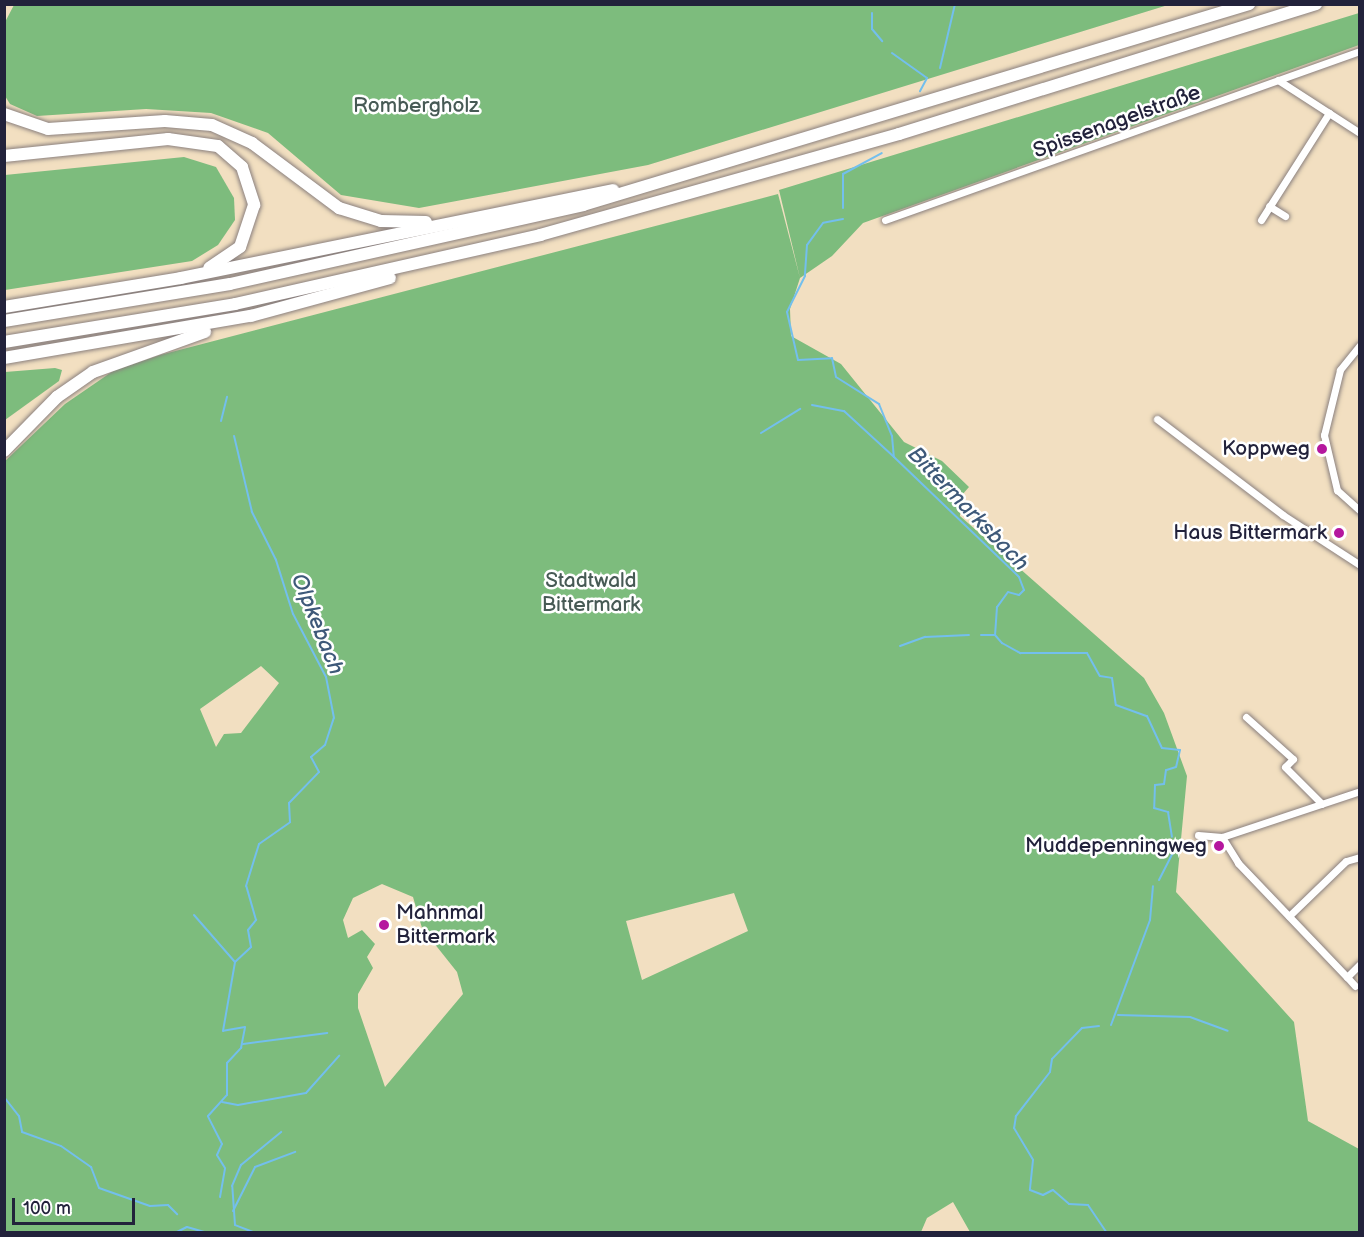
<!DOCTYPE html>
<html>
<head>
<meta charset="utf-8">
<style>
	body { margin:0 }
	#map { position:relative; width:1364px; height:1237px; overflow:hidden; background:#f2dfc1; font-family:"Balsamiq Sans",sans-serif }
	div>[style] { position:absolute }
	.forest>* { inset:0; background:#7dbc7d }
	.stream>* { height:2px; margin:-1px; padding:0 1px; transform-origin:1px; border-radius:1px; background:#73bfed }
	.roads { filter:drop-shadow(0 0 2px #8a807e) drop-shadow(0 0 2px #8a807e) }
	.street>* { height:7px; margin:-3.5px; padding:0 3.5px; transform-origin:3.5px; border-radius:3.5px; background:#fff }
	.highway>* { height:12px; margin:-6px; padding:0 6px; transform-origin:6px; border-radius:6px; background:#fff }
	.dots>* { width:16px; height:16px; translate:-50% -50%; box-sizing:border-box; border:3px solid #fff; border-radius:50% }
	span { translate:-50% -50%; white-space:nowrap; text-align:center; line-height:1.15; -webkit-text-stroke:5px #fff; paint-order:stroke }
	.park-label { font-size:21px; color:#475a55 }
	.street-label { font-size:21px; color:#22223b }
	.poi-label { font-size:21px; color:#22223b }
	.right { translate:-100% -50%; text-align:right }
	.left { translate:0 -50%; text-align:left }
	.water-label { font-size:22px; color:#3e5979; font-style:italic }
	.frame { position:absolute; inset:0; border:6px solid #22223b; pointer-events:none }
	.scale { position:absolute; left:12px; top:1198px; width:123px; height:27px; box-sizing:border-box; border:3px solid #22223b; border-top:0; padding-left:8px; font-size:18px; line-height:21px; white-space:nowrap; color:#22223b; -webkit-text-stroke:4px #fff; paint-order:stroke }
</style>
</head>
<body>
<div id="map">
	<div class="forest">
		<i style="clip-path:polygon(14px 5px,14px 4px,1168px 5px,648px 165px,419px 208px,341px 195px,268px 133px,211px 113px,146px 109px,37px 116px,10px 104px,5px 96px,4px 24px)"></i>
		<i style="clip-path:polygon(evenodd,1359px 13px,1359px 45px,863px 223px,832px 256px,800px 278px,790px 309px,791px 336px,841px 364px,904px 442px,942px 461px,969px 487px,962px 495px,960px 516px,1144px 678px,1164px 713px,1187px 776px,1176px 892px,1294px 1022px,1308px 1121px,1359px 1149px,1359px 1232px,970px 1232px,953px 1202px,927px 1218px,921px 1232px,5px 1232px,4px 462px,65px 404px,113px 371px,160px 355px,778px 194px,800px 278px,779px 190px,1359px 13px,261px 666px,279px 683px,241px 733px,224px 734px,216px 747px,200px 709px,261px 666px,1359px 13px,382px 884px,413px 897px,422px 928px,457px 972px,463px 994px,385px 1087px,358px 1008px,358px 994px,373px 968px,367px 957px,375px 944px,362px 930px,348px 938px,343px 920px,353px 898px,382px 884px,1359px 13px,734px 893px,748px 931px,642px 980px,626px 921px,734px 893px)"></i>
		<i style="clip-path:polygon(184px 157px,216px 167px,234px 198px,235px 220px,218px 245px,192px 261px,5px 290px,5px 175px)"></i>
		<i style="clip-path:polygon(55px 368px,62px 370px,59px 381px,5px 420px,5px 372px)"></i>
	</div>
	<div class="stream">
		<i style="left:872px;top:13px;width:16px;rotate:90deg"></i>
		<i style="left:872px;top:29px;width:16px;rotate:50deg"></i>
		<i style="left:892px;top:53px;width:43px;rotate:35.5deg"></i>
		<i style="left:927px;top:78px;width:15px;rotate:118deg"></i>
		<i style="left:940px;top:68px;width:66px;rotate:-76.8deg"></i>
		<i style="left:843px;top:208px;width:34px;rotate:-90deg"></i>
		<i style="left:843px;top:174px;width:44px;rotate:-28.3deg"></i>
		<i style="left:843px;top:219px;width:20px;rotate:169deg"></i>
		<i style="left:823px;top:223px;width:27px;rotate:126deg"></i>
		<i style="left:807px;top:245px;width:31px;rotate:94deg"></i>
		<i style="left:805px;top:276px;width:40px;rotate:116.6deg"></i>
		<i style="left:787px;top:312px;width:49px;rotate:77.1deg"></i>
		<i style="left:798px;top:360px;width:34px;rotate:-3deg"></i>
		<i style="left:832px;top:358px;width:19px;rotate:78deg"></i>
		<i style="left:836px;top:377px;width:51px;rotate:32.1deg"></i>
		<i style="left:879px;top:404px;width:35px;rotate:68deg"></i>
		<i style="left:892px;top:436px;width:21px;rotate:85deg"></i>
		<i style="left:894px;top:457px;width:173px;rotate:43.8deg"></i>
		<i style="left:1019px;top:577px;width:14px;rotate:69deg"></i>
		<i style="left:1024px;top:590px;width:7px;rotate:135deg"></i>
		<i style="left:1019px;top:595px;width:11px;rotate:-165deg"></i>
		<i style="left:1008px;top:592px;width:19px;rotate:126deg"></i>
		<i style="left:997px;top:607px;width:28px;rotate:94deg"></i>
		<i style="left:995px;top:635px;width:11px;rotate:49deg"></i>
		<i style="left:1002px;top:643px;width:21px;rotate:29deg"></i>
		<i style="left:1020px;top:653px;width:67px"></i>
		<i style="left:1087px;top:653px;width:26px;rotate:61deg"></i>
		<i style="left:1100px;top:676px;width:12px;rotate:9deg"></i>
		<i style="left:1112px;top:678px;width:27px;rotate:82deg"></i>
		<i style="left:1116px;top:705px;width:33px;rotate:20deg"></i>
		<i style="left:1147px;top:716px;width:35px;rotate:65deg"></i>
		<i style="left:1162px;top:748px;width:18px;rotate:6deg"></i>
		<i style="left:1180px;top:750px;width:17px;rotate:103deg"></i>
		<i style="left:1176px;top:767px;width:10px;rotate:163deg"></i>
		<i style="left:1166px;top:770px;width:14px;rotate:98deg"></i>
		<i style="left:1164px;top:784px;width:9px;rotate:174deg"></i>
		<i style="left:1155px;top:785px;width:23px;rotate:92deg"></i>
		<i style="left:1154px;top:808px;width:15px;rotate:16deg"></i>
		<i style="left:1168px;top:812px;width:25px;rotate:81deg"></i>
		<i style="left:812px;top:405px;width:33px;rotate:11deg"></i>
		<i style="left:844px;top:411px;width:68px;rotate:42.6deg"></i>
		<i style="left:221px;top:421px;width:25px;rotate:-76deg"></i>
		<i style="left:761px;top:433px;width:46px;rotate:-31.6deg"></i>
		<i style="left:981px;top:635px;width:14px"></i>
		<i style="left:900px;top:646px;width:27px;rotate:-20deg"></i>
		<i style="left:925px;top:637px;width:44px;rotate:-2.6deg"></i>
		<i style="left:1159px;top:880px;width:36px;rotate:-63deg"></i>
		<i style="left:194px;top:915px;width:62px;rotate:48.9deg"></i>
		<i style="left:1118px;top:1015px;width:72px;rotate:1.6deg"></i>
		<i style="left:1190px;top:1017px;width:40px;rotate:20.2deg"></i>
		<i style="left:1111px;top:1025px;width:112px;rotate:-69.6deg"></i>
		<i style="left:1150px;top:920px;width:34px;rotate:-85deg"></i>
		<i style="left:1099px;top:1026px;width:17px;rotate:173deg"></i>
		<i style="left:1082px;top:1028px;width:43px;rotate:134.1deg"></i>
		<i style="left:1052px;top:1059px;width:13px;rotate:99deg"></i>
		<i style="left:1050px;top:1072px;width:56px;rotate:127.7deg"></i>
		<i style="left:1016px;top:1116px;width:12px;rotate:99deg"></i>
		<i style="left:1014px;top:1128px;width:37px;rotate:59deg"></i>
		<i style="left:1033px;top:1160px;width:30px;rotate:96deg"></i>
		<i style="left:1030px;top:1190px;width:14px;rotate:21deg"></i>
		<i style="left:1043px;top:1195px;width:11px;rotate:-27deg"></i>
		<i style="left:1053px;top:1190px;width:21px;rotate:41deg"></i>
		<i style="left:1069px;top:1204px;width:19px;rotate:3deg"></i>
		<i style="left:1088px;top:1205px;width:32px;rotate:56deg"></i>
		<i style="left:243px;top:1044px;width:85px;rotate:-7.5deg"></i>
		<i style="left:4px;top:1097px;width:24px;rotate:52deg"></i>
		<i style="left:19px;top:1116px;width:16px;rotate:79deg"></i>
		<i style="left:22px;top:1132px;width:41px;rotate:19.7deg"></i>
		<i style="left:61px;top:1146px;width:37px;rotate:35deg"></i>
		<i style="left:91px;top:1167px;width:22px;rotate:69deg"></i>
		<i style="left:99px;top:1188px;width:54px;rotate:19.4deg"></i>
		<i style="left:150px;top:1206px;width:18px;rotate:-3deg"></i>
		<i style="left:168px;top:1205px;width:13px;rotate:45deg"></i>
		<i style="left:222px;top:1102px;width:16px;rotate:11deg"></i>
		<i style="left:238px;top:1105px;width:69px;rotate:-10deg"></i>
		<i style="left:306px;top:1093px;width:50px;rotate:-48.3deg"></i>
		<i style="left:220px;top:1197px;width:29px;rotate:-80deg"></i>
		<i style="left:225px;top:1168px;width:15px;rotate:-122deg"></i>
		<i style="left:217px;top:1155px;width:12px;rotate:-66deg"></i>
		<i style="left:222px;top:1144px;width:31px;rotate:-117deg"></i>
		<i style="left:208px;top:1116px;width:28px;rotate:-48deg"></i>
		<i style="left:227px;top:1095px;width:32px;rotate:-90deg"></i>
		<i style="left:227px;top:1063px;width:21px;rotate:-47deg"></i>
		<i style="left:241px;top:1048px;width:21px;rotate:-79deg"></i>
		<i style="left:245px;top:1027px;width:22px;rotate:170deg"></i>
		<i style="left:223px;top:1031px;width:70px;rotate:-80.1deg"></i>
		<i style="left:235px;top:962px;width:22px;rotate:-43deg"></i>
		<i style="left:251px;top:947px;width:17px;rotate:-100deg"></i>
		<i style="left:248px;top:930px;width:13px;rotate:-51deg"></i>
		<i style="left:256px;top:920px;width:35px;rotate:-106deg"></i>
		<i style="left:246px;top:886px;width:44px;rotate:-72.8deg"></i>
		<i style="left:259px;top:844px;width:38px;rotate:-35deg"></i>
		<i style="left:290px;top:822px;width:19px;rotate:-93deg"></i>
		<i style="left:289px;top:803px;width:43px;rotate:-45.9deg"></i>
		<i style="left:319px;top:772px;width:17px;rotate:-118deg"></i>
		<i style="left:311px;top:757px;width:18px;rotate:-41deg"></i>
		<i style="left:325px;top:745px;width:28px;rotate:-72deg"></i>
		<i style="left:334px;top:718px;width:42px;rotate:-101deg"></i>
		<i style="left:326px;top:677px;width:71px;rotate:-117.6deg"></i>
		<i style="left:293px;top:614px;width:57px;rotate:-107.5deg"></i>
		<i style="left:276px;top:560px;width:54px;rotate:-116.6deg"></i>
		<i style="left:252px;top:512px;width:78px;rotate:-103.3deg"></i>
		<i style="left:233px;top:1211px;width:49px;rotate:-63.4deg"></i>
		<i style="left:255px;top:1167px;width:43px;rotate:-20.6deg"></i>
		<i style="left:177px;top:1232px;width:11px;rotate:-27deg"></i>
		<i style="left:187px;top:1227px;width:18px;rotate:16deg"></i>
		<i style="left:253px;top:1232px;width:19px;rotate:-159deg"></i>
		<i style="left:235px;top:1225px;width:39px;rotate:-94deg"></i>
		<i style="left:232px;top:1186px;width:23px;rotate:-67deg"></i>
		<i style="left:241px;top:1165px;width:52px;rotate:-39.5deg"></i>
		<i style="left:297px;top:1232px;width:8px"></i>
	</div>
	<div class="roads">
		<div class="street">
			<i style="left:1278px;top:80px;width:98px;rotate:32.9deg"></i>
			<i style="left:1269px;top:206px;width:19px;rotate:32deg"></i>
			<i style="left:885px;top:220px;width:504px;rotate:-19.59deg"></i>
			<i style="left:1261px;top:220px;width:127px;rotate:-57.6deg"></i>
			<i style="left:1360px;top:345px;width:32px;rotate:129deg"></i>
			<i style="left:1340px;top:370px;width:67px;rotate:103.8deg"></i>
			<i style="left:1324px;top:435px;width:57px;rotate:76.7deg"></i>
			<i style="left:1337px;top:490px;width:31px;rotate:42deg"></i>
			<i style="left:1157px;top:419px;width:158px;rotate:37.3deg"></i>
			<i style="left:1283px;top:515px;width:92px;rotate:33deg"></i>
			<i style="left:1246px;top:717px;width:63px;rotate:41.8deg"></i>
			<i style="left:1293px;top:759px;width:11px;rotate:135deg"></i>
			<i style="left:1285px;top:767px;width:52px;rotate:45deg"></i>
			<i style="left:1198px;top:835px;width:24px;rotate:5deg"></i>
			<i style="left:1222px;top:837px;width:145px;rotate:-18.4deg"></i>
			<i style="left:1222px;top:837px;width:31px;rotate:58deg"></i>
			<i style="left:1238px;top:863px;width:158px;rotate:46.3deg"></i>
			<i style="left:1347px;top:977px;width:18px;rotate:-45deg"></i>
			<i style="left:1289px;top:916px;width:79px;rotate:-44deg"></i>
			<i style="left:1346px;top:861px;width:15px;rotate:-16deg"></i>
			<i style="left:1347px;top:977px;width:12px;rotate:48deg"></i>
		</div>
		<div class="highway">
			<i style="left:4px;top:114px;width:46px;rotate:18.8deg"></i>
			<i style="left:48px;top:129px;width:117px;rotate:-3.9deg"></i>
			<i style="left:165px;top:121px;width:47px;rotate:4.9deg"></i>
			<i style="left:212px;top:125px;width:44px;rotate:24.2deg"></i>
			<i style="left:252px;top:143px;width:109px;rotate:36.8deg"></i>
			<i style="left:339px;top:208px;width:44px;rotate:17.2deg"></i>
			<i style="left:381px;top:221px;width:45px;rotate:1.3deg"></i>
			<i style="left:4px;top:156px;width:165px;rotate:-5.9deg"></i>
			<i style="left:168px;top:139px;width:50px;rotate:8deg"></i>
			<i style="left:218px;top:146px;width:32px;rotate:41deg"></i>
			<i style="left:242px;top:167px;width:40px;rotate:72deg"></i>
			<i style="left:254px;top:205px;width:44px;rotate:108.4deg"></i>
			<i style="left:240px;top:247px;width:37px;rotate:146deg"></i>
			<i style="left:4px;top:307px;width:179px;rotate:-9.3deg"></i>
			<i style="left:181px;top:278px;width:441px;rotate:-11.5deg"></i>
			<i style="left:4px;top:321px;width:229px;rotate:-9.3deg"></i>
			<i style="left:230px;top:284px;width:362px;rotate:-12.6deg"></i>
			<i style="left:583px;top:205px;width:696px;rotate:-16.79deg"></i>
			<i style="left:4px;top:342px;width:234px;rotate:-9.3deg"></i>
			<i style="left:235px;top:304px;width:313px;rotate:-12.7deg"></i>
			<i style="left:540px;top:235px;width:373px;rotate:-15.7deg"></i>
			<i style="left:899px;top:134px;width:437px;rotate:-17.3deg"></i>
			<i style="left:4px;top:358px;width:251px;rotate:-9.7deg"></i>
			<i style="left:251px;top:316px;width:144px;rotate:-15.3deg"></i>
			<i style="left:4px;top:451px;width:76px;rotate:-45.5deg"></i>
			<i style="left:57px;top:397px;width:44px;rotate:-34.8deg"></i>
			<i style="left:93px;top:372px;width:119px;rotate:-19.7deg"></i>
		</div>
	</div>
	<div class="dots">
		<i style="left:1322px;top:449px;background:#b5179e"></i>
		<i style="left:1339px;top:533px;background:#b5179e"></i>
		<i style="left:1219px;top:846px;background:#b5179e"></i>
		<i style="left:384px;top:925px;background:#b5179e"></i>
	</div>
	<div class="park-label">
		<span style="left:416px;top:106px">Rombergholz</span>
		<span style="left:591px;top:593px">Stadtwald<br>Bittermark</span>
	</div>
	<div class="street-label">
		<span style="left:1117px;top:122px;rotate:-20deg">Spissenagelstraße</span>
	</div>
	<div class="poi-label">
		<span class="right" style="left:1310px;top:449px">Koppweg</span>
		<span class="right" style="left:1327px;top:533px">Haus Bittermark</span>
		<span class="right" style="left:1207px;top:846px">Muddepenningweg</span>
		<span class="left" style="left:396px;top:925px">Mahnmal<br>Bittermark</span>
	</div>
	<div class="water-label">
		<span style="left:968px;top:509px;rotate:46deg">Bittermarksbach</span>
		<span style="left:317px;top:624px;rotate:68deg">Olpkebach</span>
	</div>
	<div class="frame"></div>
	<div class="scale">100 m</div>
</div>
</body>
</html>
